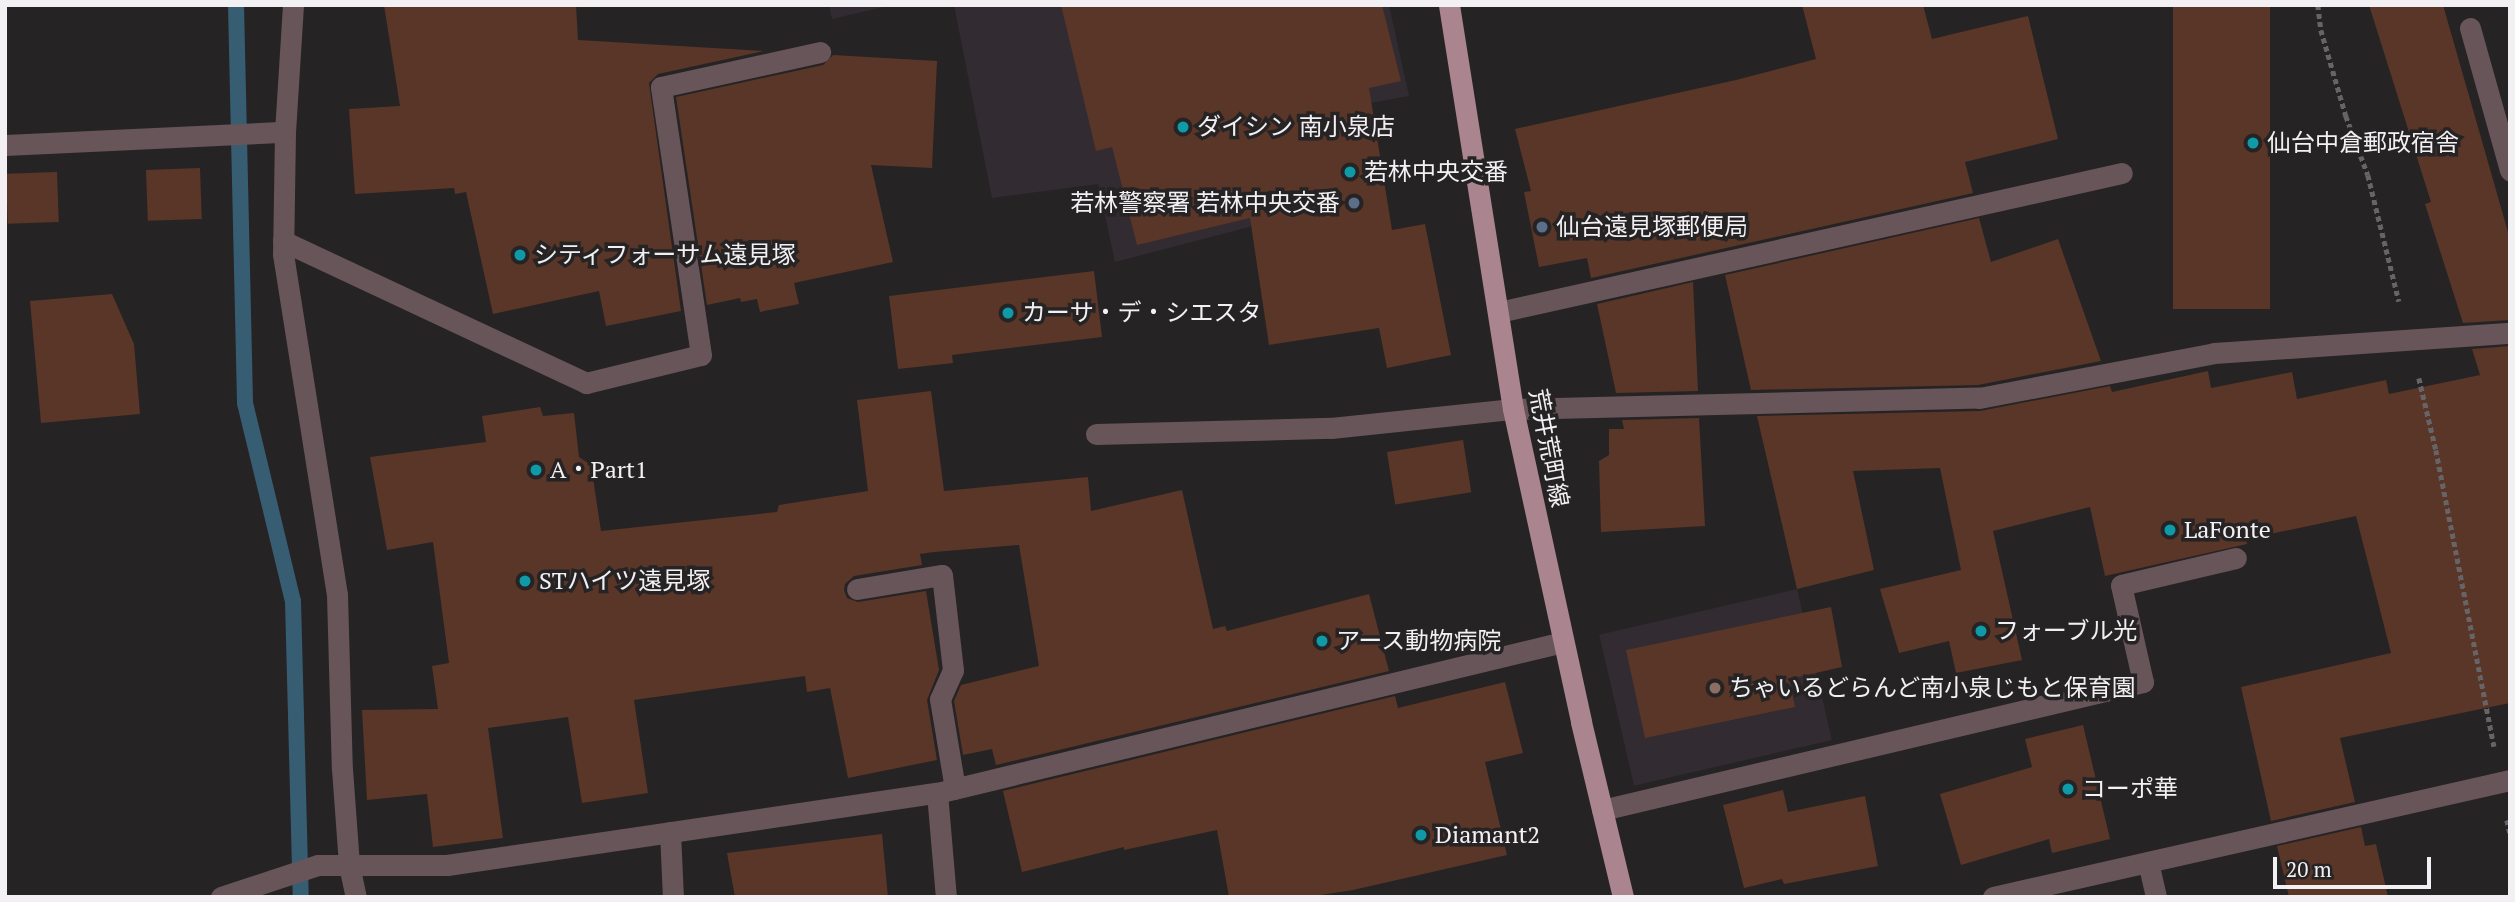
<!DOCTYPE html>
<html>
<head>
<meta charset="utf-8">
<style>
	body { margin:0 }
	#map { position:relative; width:2515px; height:902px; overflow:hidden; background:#262325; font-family:"PT Serif","Noto Sans JP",serif }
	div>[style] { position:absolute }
	.built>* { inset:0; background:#322b31; transform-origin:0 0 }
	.stream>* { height:16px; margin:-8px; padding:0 8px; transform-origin:8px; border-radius:8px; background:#375d73 }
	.building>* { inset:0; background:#593627; transform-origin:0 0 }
	.path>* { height:4.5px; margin-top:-2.25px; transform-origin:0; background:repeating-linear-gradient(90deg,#666466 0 5px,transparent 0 8.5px) }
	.minor>* { height:21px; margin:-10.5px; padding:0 10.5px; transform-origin:10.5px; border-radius:10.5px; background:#675559 }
	.major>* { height:21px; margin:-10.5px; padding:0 10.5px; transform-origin:10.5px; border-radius:10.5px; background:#aa848e }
	.dots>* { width:19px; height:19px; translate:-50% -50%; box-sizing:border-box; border:4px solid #262325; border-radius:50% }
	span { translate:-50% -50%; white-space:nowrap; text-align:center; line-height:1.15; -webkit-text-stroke:7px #262325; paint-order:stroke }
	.poi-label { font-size:24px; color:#f2f0f2 }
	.left { translate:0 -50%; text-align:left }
	.right { translate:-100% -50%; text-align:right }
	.street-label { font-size:24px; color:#f2f0f2 }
	.frame { position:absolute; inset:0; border:7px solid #f2f0f2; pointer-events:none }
	.scale { position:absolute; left:2273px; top:857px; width:158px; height:32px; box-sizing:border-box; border:4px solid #f2f0f2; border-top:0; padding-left:9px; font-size:21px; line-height:24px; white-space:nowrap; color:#f2f0f2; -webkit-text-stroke:5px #262325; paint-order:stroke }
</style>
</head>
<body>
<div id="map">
	<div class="built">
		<i style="clip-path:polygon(829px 5px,892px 5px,832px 19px)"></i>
		<i style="clip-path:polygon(954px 5px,1389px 5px,1409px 96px,1293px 117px,1310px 211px,1115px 262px,1098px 184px,992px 198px)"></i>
		<i style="left:1797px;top:589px;width:155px;height:203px;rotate:77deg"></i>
	</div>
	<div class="stream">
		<i style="left:236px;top:5px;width:398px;rotate:88.7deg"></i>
		<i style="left:245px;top:403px;width:204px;rotate:76.4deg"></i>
		<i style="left:293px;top:601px;width:296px;rotate:88.5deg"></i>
	</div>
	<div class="building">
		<i style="clip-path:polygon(384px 5px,576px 5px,578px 40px,764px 51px,658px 74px,649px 83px,681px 311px,606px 326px,599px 291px,493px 314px,466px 192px,455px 194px,454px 188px,355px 194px,349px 109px,400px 106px)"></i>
		<i style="clip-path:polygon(1061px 5px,1382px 5px,1401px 81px,1369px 88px,1392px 230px,1425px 224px,1451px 355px,1387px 368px,1379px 328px,1269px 345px,1250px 218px,1137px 245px,1112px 147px,1096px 151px)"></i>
		<i style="clip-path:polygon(1802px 5px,1923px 5px,1932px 39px,2028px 16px,2058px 139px,1965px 162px,1973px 193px,1591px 278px,1587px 258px,1539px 267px,1524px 192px,1531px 191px,1515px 129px,1736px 80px,1816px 59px)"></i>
		<i style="left:2173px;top:5px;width:97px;height:304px"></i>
		<i style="clip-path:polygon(2369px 5px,2443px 5px,2510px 239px,2510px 320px,2463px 323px,2425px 204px,2431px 202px)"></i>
		<i style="clip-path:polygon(833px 55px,937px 61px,932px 168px,871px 165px,893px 262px,794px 283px,799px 304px,760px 312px,757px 299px,741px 302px,740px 298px,707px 305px,676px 97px,823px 65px)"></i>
		<i style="left:200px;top:168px;width:51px;height:54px;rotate:88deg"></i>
		<i style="left:57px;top:172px;width:50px;height:51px;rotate:88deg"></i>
		<i style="clip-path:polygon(1979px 218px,1991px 262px,2058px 239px,2101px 361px,1978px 385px,1751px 390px,1725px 275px)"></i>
		<i style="clip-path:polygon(1094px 271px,1102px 337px,952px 355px,953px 363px,898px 369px,889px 296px)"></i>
		<i style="clip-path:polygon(1693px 282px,1698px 391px,1616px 393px,1597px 304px)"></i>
		<i style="clip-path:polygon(112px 294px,134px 344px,140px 414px,41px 423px,30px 301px)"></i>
		<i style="clip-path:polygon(2510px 346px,2510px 703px,2340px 738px,2355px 802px,2271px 821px,2241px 687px,2391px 653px,2356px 516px,2246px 539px,2247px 544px,2105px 576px,2090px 507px,1993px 531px,2022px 660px,1956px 673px,1949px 641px,1899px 653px,1880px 589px,1961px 570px,1940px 468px,1853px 471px,1874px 570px,1797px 589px,1757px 416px,1980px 411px,2110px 386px,2112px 392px,2208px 371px,2211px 388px,2292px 372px,2297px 399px,2386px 380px,2389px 394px,2480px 375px,2472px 349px)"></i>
		<i style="clip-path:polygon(931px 391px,944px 491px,1088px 477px,1091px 511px,1182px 490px,1213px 629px,1225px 626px,1227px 631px,1369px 594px,1389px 671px,996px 765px,992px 749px,963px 755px,954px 701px,961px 685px,1039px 666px,1019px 545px,934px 552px,920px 554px,922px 565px,854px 576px,845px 584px,844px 590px,847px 598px,858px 602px,926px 591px,939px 670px,927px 700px,937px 760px,848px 778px,830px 688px,807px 692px,805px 676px,634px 700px,648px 793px,582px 803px,568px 717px,488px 728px,503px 838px,433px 847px,427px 794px,367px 800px,362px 710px,438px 709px,432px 666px,449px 663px,433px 542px,387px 550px,370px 457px,486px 442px,482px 416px,540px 407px,543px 416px,574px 413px,579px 457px,591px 465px,601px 531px,777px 512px,779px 505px,868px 491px,857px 400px)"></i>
		<i style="clip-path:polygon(1699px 418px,1705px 526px,1601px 532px,1599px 461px,1609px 455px,1609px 429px,1624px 429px,1622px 420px)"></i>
		<i style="left:1463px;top:440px;width:53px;height:77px;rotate:81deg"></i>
		<i style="clip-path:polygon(1831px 607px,1842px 667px,1789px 679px,1795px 707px,1645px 738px,1626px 650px)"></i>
		<i style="clip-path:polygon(1505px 682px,1523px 753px,1485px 762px,1507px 855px,1353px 890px,1308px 897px,1229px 897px,1217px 830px,1124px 850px,1124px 847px,1022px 872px,1003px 791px,1395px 696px,1398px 708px)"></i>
		<i style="clip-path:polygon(2083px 725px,2110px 839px,2052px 853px,2049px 839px,1961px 865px,1940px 794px,2032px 767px,2025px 739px)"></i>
		<i style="clip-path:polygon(1783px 790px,1788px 812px,1865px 796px,1878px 866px,1784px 884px,1782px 879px,1744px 888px,1723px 805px)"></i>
		<i style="clip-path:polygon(2361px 827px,2365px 846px,2376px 844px,2388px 897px,2289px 897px,2277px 846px)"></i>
		<i style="clip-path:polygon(882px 834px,888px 897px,735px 897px,727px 853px)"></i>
	</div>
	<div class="path">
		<i style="left:2318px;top:5px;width:25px;rotate:83deg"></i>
		<i style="left:2321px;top:30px;width:90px;rotate:73.8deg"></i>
		<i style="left:2346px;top:116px;width:63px;rotate:69.6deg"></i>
		<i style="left:2368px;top:175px;width:130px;rotate:76.2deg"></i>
		<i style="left:2419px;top:378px;width:74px;rotate:76.7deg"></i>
		<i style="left:2436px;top:450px;width:302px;rotate:78.9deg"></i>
		<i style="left:2507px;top:820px;width:13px;rotate:77deg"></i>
	</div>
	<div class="minor">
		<i style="left:293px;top:5px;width:127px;rotate:93.6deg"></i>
		<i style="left:285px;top:132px;width:122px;rotate:90.9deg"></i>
		<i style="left:283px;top:254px;width:345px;rotate:81deg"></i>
		<i style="left:337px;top:595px;width:174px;rotate:88.4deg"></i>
		<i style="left:342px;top:769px;width:96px;rotate:85.8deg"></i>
		<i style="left:349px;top:865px;width:33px;rotate:78deg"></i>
		<i style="left:2470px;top:28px;width:148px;rotate:74.3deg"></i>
		<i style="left:5px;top:145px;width:280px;rotate:-2.7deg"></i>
		<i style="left:283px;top:241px;width:335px;rotate:25.1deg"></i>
		<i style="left:586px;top:383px;width:118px;rotate:-13.7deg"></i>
		<i style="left:701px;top:355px;width:271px;rotate:-98.5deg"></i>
		<i style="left:661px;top:87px;width:163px;rotate:-12.4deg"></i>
		<i style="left:1499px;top:312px;width:638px;rotate:-12.58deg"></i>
		<i style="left:1096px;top:434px;width:235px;rotate:-1.5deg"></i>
		<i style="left:1331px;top:428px;width:183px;rotate:-6deg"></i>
		<i style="left:1513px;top:409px;width:466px;rotate:-1.4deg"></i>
		<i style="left:1979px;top:398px;width:239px;rotate:-10.8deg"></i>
		<i style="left:2214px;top:353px;width:297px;rotate:-3.9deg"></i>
		<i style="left:857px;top:589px;width:86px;rotate:-9.4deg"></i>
		<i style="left:942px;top:575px;width:96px;rotate:83.4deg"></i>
		<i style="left:953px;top:670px;width:32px;rotate:114deg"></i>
		<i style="left:940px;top:699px;width:91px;rotate:80.5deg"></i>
		<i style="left:937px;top:793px;width:104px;rotate:85.1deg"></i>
		<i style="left:1602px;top:810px;width:556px;rotate:-13.31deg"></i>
		<i style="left:2143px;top:682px;width:99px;rotate:-102.8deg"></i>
		<i style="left:2121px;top:585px;width:118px;rotate:-13.2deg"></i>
		<i style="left:670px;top:832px;width:65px;rotate:87.4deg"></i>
		<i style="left:2148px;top:862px;width:36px;rotate:77deg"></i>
		<i style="left:221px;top:897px;width:102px;rotate:-18.3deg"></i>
		<i style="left:318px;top:865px;width:129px"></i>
		<i style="left:447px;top:865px;width:495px;rotate:-8.4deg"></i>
		<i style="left:937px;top:793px;width:644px;rotate:-13.56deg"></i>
		<i style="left:1993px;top:897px;width:530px;rotate:-12.75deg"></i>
	</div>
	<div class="major">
		<i style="left:1449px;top:5px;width:409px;rotate:81deg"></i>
		<i style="left:1513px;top:409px;width:320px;rotate:77.7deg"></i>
		<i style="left:1581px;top:722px;width:180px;rotate:76.5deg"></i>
	</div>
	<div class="dots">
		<i style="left:1183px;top:127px;background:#0f9aa8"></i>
		<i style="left:2253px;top:143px;background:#0f9aa8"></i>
		<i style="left:1350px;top:172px;background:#0f9aa8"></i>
		<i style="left:1354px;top:203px;background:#5c6f8a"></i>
		<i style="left:1542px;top:227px;background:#5c6f8a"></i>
		<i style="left:520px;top:255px;background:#0f9aa8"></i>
		<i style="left:1008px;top:313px;background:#0f9aa8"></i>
		<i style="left:536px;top:470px;background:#0f9aa8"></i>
		<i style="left:2170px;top:530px;background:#0f9aa8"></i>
		<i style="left:525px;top:581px;background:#0f9aa8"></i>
		<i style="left:1981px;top:631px;background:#0f9aa8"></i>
		<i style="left:1322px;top:641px;background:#0f9aa8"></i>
		<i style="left:1715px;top:688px;background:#8d6e63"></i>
		<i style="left:2068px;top:789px;background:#0f9aa8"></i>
		<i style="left:1421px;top:835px;background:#0f9aa8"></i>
	</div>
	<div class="poi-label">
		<span class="left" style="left:1197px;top:127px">ダイシン 南小泉店</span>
		<span class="left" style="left:2267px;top:143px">仙台中倉郵政宿舎</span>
		<span class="left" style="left:1364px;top:172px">若林中央交番</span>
		<span class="right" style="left:1340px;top:203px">若林警察署 若林中央交番</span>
		<span class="left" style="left:1556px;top:227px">仙台遠見塚郵便局</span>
		<span class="left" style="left:534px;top:255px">シティフォーサム遠見塚</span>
		<span class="left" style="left:1022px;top:313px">カーサ・デ・シエスタ</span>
		<span class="left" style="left:550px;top:470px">A・Part1</span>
		<span class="left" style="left:2184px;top:530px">LaFonte</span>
		<span class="left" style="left:539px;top:581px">STハイツ遠見塚</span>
		<span class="left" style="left:1995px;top:631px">フォーブル光</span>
		<span class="left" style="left:1336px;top:641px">アース動物病院</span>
		<span class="left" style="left:1729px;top:688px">ちゃいるどらんど南小泉じもと保育園</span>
		<span class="left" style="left:2082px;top:789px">コーポ華</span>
		<span class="left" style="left:1435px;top:835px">Diamant2</span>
	</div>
	<div class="street-label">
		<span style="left:1549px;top:448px;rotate:79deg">荒井荒町線</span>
	</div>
	<div class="frame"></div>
	<div class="scale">20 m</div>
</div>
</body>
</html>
